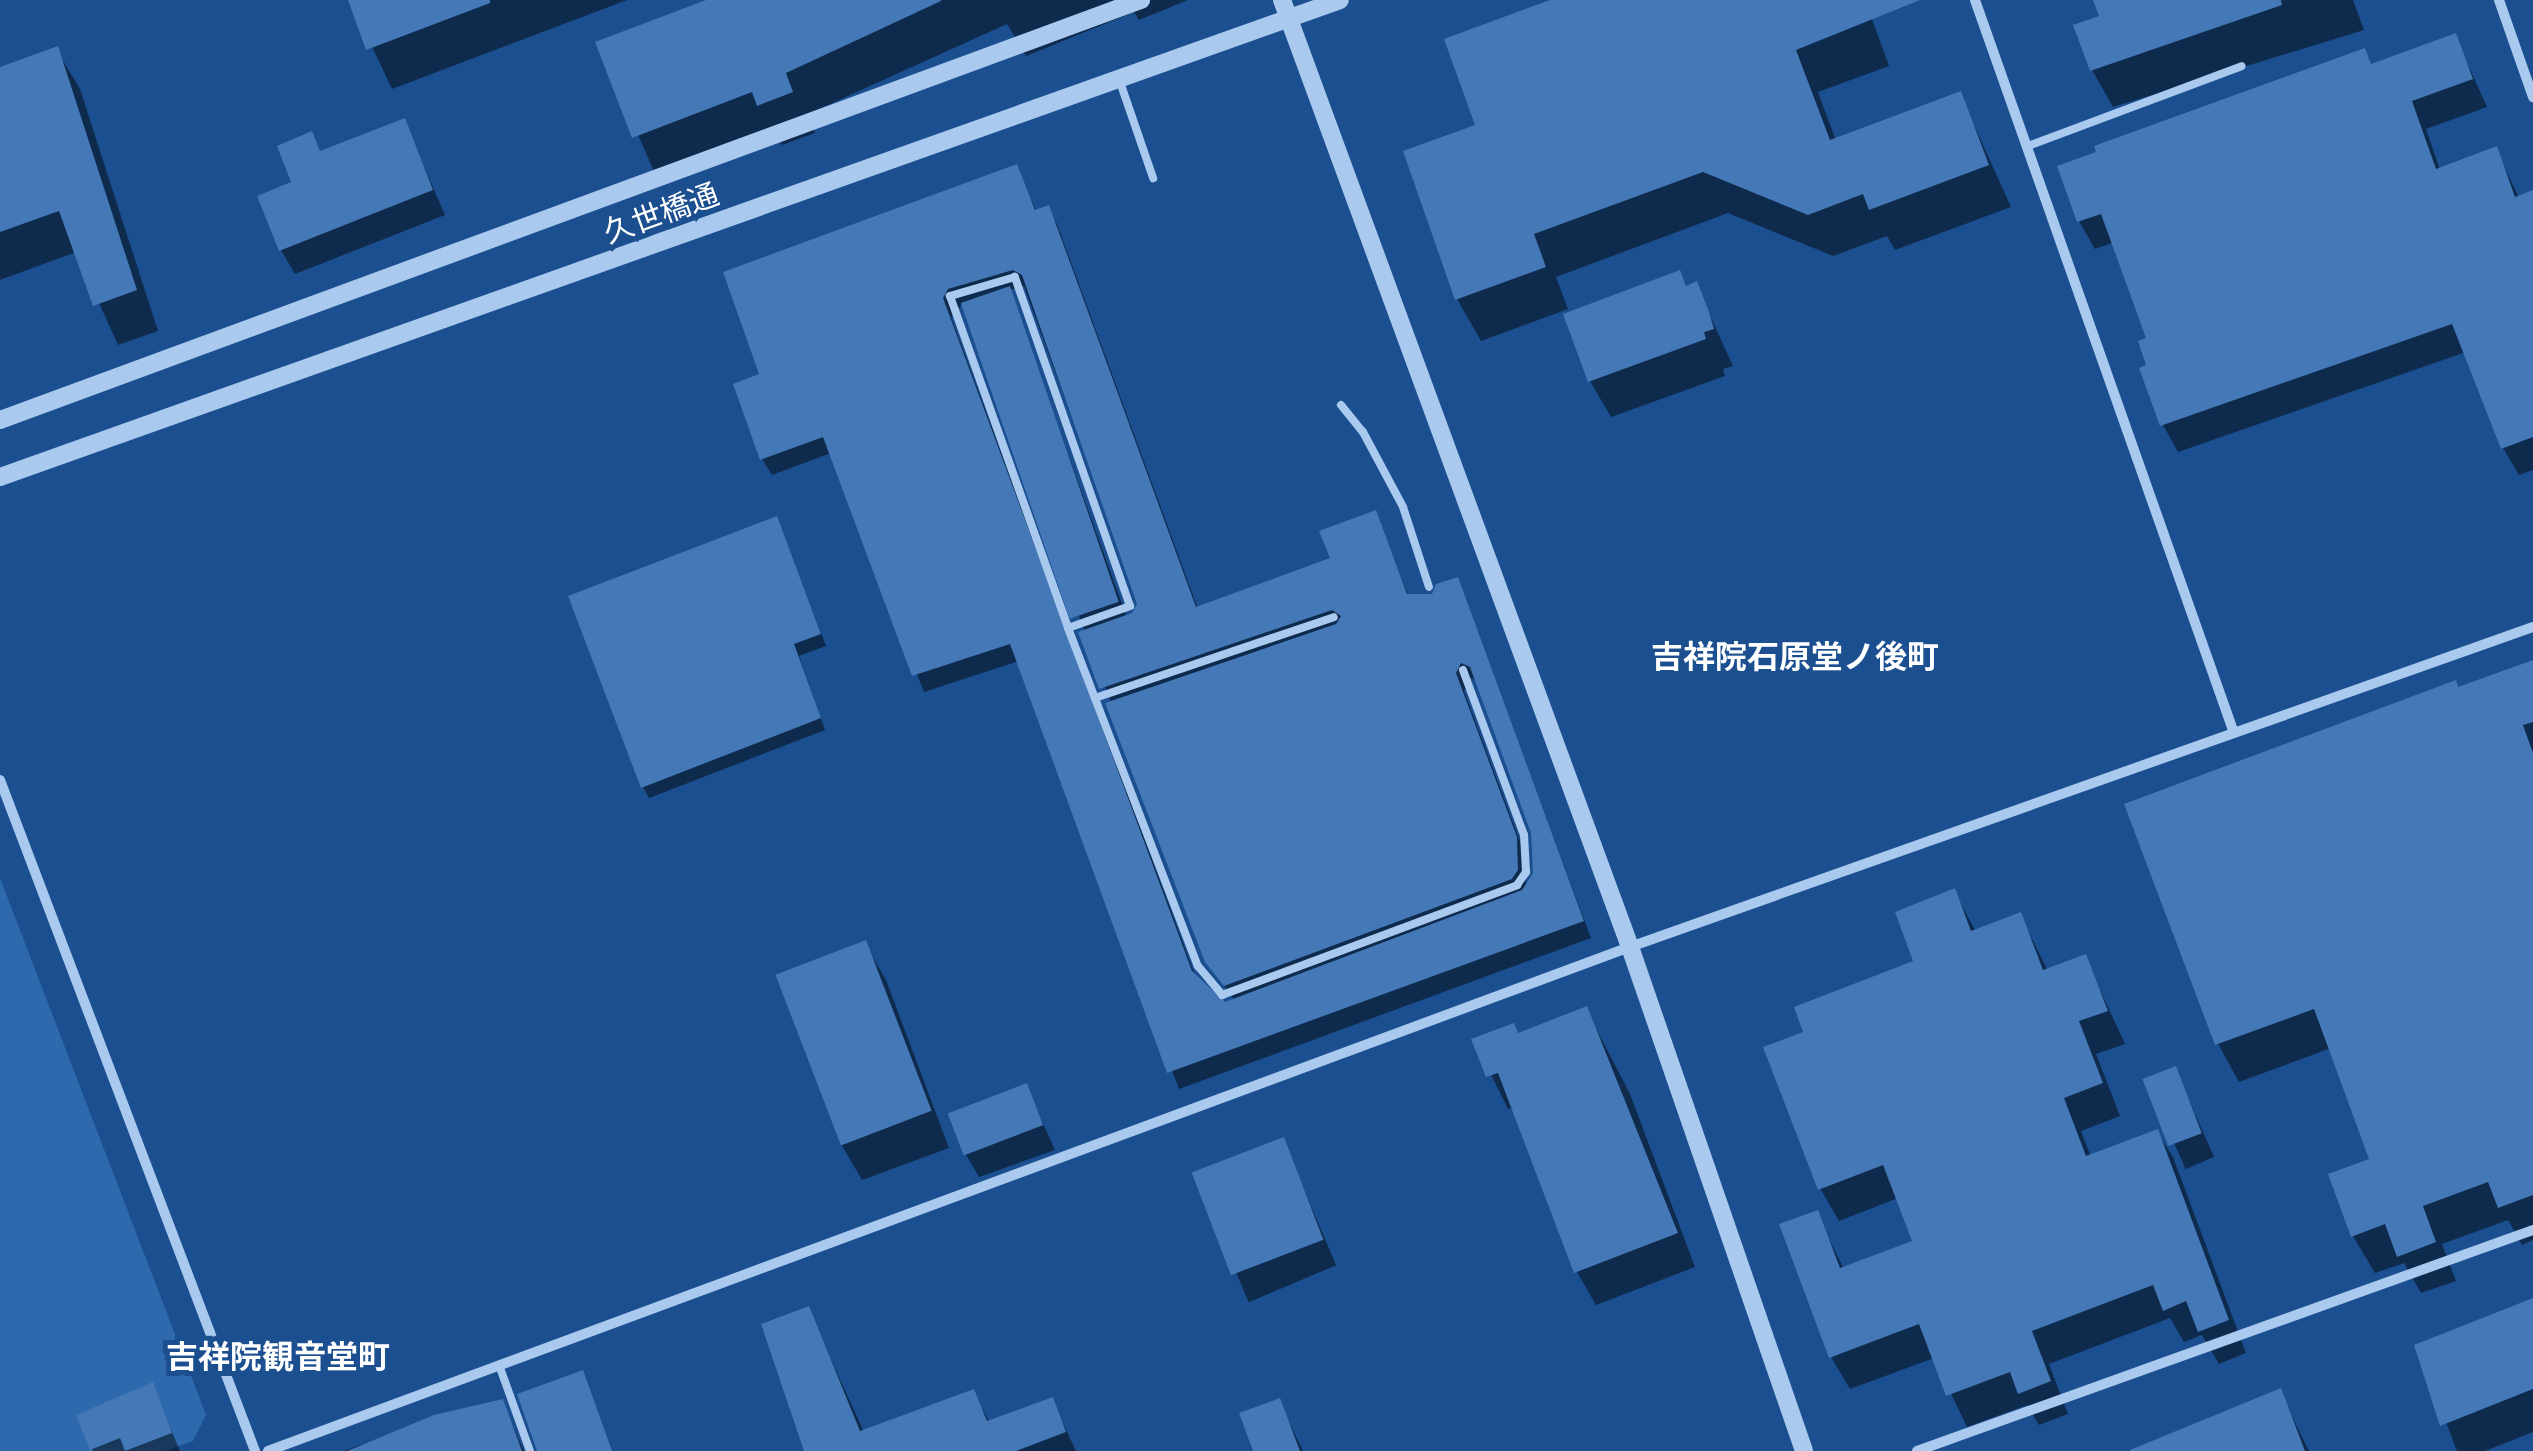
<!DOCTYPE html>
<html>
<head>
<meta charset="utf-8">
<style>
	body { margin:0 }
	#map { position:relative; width:2533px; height:1451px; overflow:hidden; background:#1b4f8f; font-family:"Archivo Narrow","Noto Sans JP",sans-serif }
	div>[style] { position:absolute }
	.green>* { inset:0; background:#2e69ad }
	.shadow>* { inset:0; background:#0007; transform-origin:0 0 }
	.building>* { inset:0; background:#4478b7; transform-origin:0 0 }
	.service>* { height:8px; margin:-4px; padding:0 4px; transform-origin:4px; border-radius:4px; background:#a9c9ee }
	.minor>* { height:10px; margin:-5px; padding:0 5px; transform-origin:5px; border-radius:5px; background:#a9c9ee }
	.tertiary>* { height:18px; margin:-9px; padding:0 9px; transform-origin:9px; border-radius:9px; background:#a9c9ee }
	span { translate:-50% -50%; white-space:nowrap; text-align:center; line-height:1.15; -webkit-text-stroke:10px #1b4f8f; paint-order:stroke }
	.street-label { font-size:30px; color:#fff }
	.neighbourhood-label { font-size:32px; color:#fff; font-weight:700 }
</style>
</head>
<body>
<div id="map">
	<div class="green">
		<i style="clip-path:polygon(0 878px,206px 1415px,193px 1441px,165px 1451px,0 1451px)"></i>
	</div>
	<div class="shadow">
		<i style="clip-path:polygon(350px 0,627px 0,392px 89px)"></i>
		<i style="clip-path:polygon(713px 0,1188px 0,1139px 20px,1134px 12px,1026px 56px,1007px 24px,808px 114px,815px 133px,782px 145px,775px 132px,657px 178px,598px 44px)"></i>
		<i style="clip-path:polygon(1557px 0,1865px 0,1889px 66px,1818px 92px,1836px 141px,1960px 94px,2011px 207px,1895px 250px,1887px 236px,1833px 256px,1728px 213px,1556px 277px,1568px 309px,1481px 341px,1457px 299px,1406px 153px,1479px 126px)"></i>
		<i style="clip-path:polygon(2096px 0,2353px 0,2364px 30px,2113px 107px,2092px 70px,2102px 18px)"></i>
		<i style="clip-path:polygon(2455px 36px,2487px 107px,2426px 129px,2440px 170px,2496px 149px,2519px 198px,2533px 206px,2533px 470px,2519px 475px,2503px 448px,2466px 352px,2178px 452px,2163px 425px,2149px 340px,2114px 242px,2095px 249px,2079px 221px,2364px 52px,2372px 66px)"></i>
		<i style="clip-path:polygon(56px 49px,80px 89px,158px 331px,118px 345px,76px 252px,0 280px,0 70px)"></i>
		<i style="clip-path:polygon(404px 121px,445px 215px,295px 274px,281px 250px,311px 135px,321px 153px)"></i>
		<i style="clip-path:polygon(evenodd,1016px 167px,1037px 212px,1048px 208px,1057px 224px,1198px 609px,1333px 560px,1375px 513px,1409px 597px,1434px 596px,1457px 580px,1591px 938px,1179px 1089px,1019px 661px,924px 692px,831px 453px,772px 475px,762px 459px,762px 375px,1016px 167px,1024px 286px,1140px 605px,1127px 618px,1009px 290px,1024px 286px,1016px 167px,963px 303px,1207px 961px,1235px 1001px,1224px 1005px,1196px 978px,951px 317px,963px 303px,1016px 167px,1471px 678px,1478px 681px,1534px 832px,1536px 874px,1526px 888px,1525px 855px,1464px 691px,1471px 678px)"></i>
		<i style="clip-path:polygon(1679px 273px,1688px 288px,1696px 285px,1733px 366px,1723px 369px,1725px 376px,1611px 417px,1590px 381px)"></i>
		<i style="clip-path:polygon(782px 531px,826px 646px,799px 656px,825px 730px,649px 798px,643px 787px)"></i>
		<i style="clip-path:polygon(2533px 662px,2533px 1240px,2522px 1245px,2508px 1220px,2442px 1244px,2456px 1281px,2421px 1293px,2404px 1263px,2375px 1273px,2353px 1236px,2372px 1161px,2331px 1048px,2239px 1082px,2218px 1044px,2127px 805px)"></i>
		<i style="clip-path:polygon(1954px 891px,1976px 932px,2020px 915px,2048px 971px,2085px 957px,2125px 1044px,2096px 1054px,2120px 1116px,2081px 1131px,2091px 1157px,2157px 1132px,2173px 1157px,2246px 1353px,2219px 1364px,2202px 1335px,2184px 1342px,2170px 1318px,2049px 1364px,2068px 1414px,2039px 1425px,2027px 1405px,1967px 1427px,1934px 1358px,1850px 1389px,1831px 1357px,1816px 1213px,1844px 1269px,1915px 1242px,1898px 1198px,1839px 1221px,1820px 1188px,1806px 1033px,1917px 963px)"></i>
		<i style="clip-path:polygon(865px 944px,886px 980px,949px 1148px,862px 1180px,841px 1144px)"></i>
		<i style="clip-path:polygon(1586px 1009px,1630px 1094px,1695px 1267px,1596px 1305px,1577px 1272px,1514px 1107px,1508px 1109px,1474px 1040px,1519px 1036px)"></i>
		<i style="left:2175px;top:1069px;width:96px;height:31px;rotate:66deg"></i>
		<i style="clip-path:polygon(1026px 1086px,1055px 1150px,979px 1177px,965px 1153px)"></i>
		<i style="left:1283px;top:1140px;width:136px;height:95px;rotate:67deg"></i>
		<i style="clip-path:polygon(808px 1309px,864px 1432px,973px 1392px,990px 1423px,1052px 1400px,1076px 1451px,809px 1451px)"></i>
		<i style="clip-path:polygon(2533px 1317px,2533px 1432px,2485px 1451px,2457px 1451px,2417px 1347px)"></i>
		<i style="clip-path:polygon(152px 1385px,180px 1451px,93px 1451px,79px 1416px)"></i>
		<i style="clip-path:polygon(2280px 1392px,2309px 1451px,2170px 1451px)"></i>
		<i style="clip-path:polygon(1279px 1401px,1303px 1451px,1256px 1451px)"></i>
		<i style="clip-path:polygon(502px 1402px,524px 1451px,344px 1451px,435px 1417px)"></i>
	</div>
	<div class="building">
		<i style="clip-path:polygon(348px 0,490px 0,490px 3px,366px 50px)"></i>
		<i style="clip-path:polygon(706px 0,941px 0,941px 1px,786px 73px,793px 92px,757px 106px,752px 92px,632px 138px,595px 42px)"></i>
		<i style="clip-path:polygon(1550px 0,1920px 0,1796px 50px,1830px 140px,1961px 91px,1989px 165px,1869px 210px,1863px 194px,1808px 215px,1703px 172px,1534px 234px,1546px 267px,1455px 300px,1403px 151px,1475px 125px,1444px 39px)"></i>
		<i style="clip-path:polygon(2093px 0,2281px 0,2282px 5px,2090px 71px,2073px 25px,2099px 16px)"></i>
		<i style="clip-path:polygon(2456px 33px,2473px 79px,2412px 101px,2436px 169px,2497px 146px,2515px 197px,2533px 190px,2533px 437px,2501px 449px,2452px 324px,2160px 426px,2139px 368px,2146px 365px,2138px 341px,2146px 338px,2101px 214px,2077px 222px,2057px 166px,2096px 152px,2094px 146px,2365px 48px,2371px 64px)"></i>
		<i style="clip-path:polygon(58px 46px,137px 290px,93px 306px,59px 211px,0 232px,0 67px)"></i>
		<i style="clip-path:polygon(405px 118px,433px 190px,279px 251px,257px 196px,291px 182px,277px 146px,312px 131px,320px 151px)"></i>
		<i style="clip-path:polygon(evenodd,1017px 164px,1035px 210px,1049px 205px,1196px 607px,1330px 558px,1319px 531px,1376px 510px,1407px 594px,1432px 594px,1436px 584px,1458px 577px,1584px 921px,1167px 1073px,1010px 644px,912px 676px,823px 437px,760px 460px,733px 384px,759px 374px,723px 272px,1017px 164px,1013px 270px,1022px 275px,1137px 604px,1132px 613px,1078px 632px,1099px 689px,1332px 610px,1341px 616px,1336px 624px,1105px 703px,1205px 962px,1224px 986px,1512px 879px,1518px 870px,1517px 837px,1456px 673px,1461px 663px,1470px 667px,1531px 833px,1533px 873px,1522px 890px,1225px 1002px,1192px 971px,943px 298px,948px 289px,1013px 270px)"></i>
		<i style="clip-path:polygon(1680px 270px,1686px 286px,1697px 281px,1709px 312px,1714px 329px,1704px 332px,1706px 339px,1588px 382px,1563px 314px)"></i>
		<i style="left:1010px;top:286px;width:334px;height:52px;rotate:71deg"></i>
		<i style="clip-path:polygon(777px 516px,821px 634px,794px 644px,821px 718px,641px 788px,568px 596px)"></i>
		<i style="clip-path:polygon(2533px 660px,2533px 722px,2523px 725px,2533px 753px,2533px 1195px,2498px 1208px,2488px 1182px,2423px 1206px,2436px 1242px,2397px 1257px,2385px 1224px,2351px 1237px,2328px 1174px,2369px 1159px,2314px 1009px,2215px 1045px,2124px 804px,2456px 680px,2458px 687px)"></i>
		<i style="clip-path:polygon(1955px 888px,1971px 931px,2021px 912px,2043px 970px,2086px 954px,2108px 1011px,2079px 1021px,2103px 1083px,2064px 1098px,2086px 1156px,2158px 1129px,2229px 1320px,2198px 1332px,2186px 1301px,2163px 1311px,2153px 1285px,2032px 1331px,2051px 1381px,2018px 1394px,2010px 1372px,1946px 1396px,1919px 1324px,1829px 1358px,1779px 1224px,1818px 1210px,1840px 1268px,1912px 1241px,1883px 1165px,1818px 1190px,1763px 1047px,1803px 1032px,1794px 1007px,1913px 961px,1895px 912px)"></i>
		<i style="left:866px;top:940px;width:183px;height:97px;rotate:69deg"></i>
		<i style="clip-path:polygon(1587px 1006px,1678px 1233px,1574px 1273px,1498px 1073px,1486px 1077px,1471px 1039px,1514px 1023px,1518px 1033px)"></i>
		<i style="left:2176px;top:1066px;width:72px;height:36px;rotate:69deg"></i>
		<i style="left:1027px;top:1083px;width:45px;height:85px;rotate:69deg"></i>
		<i style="left:1284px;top:1137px;width:110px;height:99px;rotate:69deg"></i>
		<i style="clip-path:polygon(2533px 1298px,2533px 1389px,2440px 1426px,2414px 1345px)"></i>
		<i style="clip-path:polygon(809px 1306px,860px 1431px,974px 1389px,987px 1421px,1053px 1397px,1066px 1432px,1016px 1451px,804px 1451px,761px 1324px)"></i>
		<i style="clip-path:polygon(583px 1370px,612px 1451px,537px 1451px,517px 1394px)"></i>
		<i style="clip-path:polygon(153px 1382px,172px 1433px,125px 1451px,120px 1438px,90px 1450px,76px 1415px)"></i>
		<i style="clip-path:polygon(2281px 1388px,2305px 1451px,2130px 1451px,2130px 1450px)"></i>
		<i style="clip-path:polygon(1280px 1398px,1300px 1451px,1253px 1451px,1239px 1413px)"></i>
		<i style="clip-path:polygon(503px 1399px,522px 1451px,347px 1451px,434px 1415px)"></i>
	</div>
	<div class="service">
		<i style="left:1119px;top:79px;width:105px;rotate:71deg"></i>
		<i style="left:2028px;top:146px;width:228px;rotate:-20.5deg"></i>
		<i style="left:1341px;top:405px;width:35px;rotate:51deg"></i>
		<i style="left:1363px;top:432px;width:85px;rotate:61.9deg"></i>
		<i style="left:1403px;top:507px;width:84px;rotate:72deg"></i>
		<i style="left:1068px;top:628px;width:66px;rotate:-19.5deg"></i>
		<i style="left:1130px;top:606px;width:349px;rotate:-109.3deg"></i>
		<i style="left:1015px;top:277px;width:68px;rotate:163.7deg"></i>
		<i style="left:950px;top:296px;width:352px;rotate:70.4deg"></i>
		<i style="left:1068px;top:628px;width:362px;rotate:69deg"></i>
		<i style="left:1198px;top:966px;width:38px;rotate:50deg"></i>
		<i style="left:1222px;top:995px;width:315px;rotate:-20.4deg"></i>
		<i style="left:1517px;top:885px;width:16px;rotate:-55deg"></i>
		<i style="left:1526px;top:872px;width:37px;rotate:-93deg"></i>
		<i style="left:1524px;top:835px;width:176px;rotate:-110.3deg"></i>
		<i style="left:1095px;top:698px;width:252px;rotate:-18.7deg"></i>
		<i style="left:499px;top:1365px;width:91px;rotate:70.2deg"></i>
	</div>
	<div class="minor">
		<i style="left:1975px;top:0;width:777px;rotate:70.54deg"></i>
		<i style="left:2499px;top:0;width:103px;rotate:70.7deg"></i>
		<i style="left:0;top:780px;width:718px;rotate:69.19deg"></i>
		<i style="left:268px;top:1451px;width:1452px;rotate:-20.31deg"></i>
		<i style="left:1630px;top:947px;width:958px;rotate:-19.51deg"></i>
		<i style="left:1917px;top:1451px;width:654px;rotate:-19.74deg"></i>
	</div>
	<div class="tertiary">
		<i style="left:1282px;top:0;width:1009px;rotate:69.82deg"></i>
		<i style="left:1630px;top:947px;width:533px;rotate:70.95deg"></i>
		<i style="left:0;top:420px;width:1216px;rotate:-20.21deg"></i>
		<i style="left:0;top:477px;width:1422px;rotate:-19.59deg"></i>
	</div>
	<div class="street-label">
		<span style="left:661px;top:213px;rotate:-20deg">久世橋通</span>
	</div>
	<div class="neighbourhood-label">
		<span style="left:1795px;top:657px">吉祥院石原堂ノ後町</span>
		<span style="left:278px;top:1357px">吉祥院観音堂町</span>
	</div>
</div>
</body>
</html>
